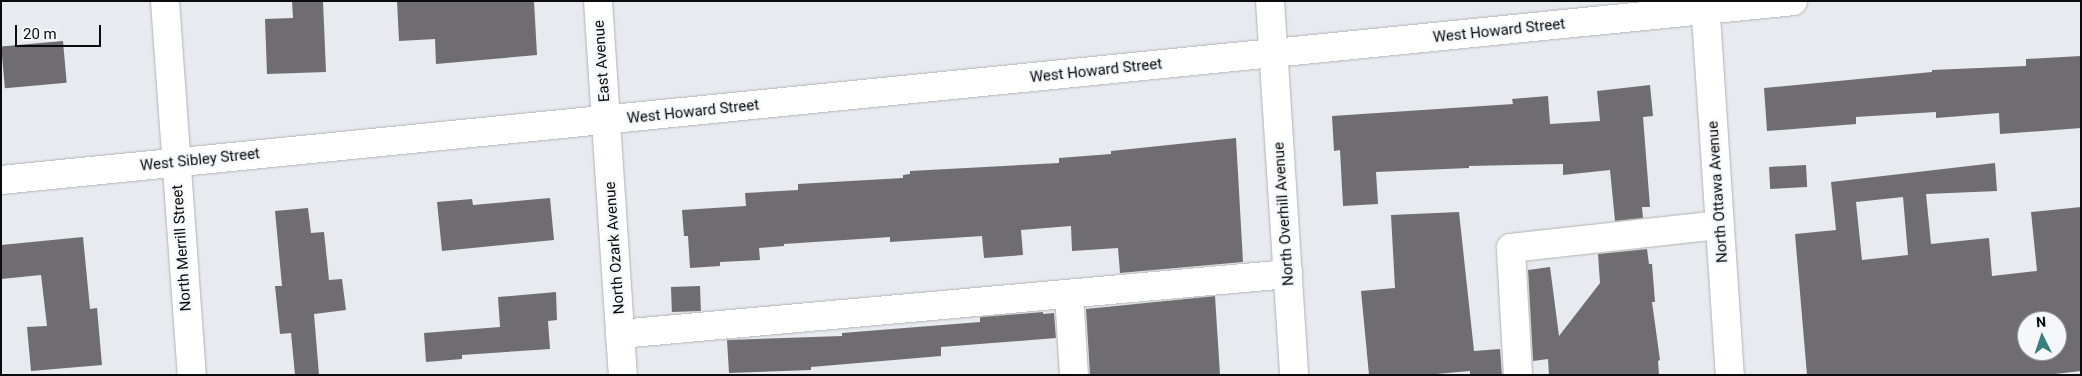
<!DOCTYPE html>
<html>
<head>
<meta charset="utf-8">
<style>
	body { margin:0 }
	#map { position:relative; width:2082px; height:376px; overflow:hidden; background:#e7eaee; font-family:Roboto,sans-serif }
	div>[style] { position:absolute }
	.building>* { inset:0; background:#706d70; transform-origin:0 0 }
	.roads { filter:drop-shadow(0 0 1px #b0b3b6) drop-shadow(0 0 1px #b0b3b6) }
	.minor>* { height:28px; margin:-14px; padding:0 14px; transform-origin:14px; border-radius:14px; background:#fff }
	span { translate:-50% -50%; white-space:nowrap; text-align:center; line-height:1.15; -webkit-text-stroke:4.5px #f5f7fb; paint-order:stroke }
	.street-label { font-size:15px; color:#0a0b0c }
	.frame { position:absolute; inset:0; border:2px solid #0a0b0c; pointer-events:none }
	.north { position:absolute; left:2017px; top:311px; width:50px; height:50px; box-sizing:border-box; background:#f5f7fb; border:1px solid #97999b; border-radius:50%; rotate:356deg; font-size:14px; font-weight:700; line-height:20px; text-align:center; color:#0a0b0c }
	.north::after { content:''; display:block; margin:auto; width:18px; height:22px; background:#367f7e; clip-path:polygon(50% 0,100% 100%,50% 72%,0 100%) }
	.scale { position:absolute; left:15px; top:25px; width:86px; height:22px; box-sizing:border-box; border:2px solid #0a0b0c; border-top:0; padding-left:6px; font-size:15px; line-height:18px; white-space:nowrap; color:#0a0b0c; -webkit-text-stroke:4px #f5f7fb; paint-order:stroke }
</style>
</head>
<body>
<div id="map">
	<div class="building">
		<i style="clip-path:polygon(292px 1px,323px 1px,326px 72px,267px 74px,265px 19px,293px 18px)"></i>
		<i style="clip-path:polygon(397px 1px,534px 1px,537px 55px,436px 64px,435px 39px,399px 41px)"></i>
		<i style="left:63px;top:41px;width:42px;height:62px;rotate:85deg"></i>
		<i style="clip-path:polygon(2081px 56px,2081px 128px,2000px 134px,1999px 113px,1936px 118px,1936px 112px,1856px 117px,1856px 124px,1767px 131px,1764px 88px,1932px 72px,1932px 70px,2026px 66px,2026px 59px)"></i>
		<i style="clip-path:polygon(1650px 85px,1653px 116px,1643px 117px,1650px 207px,1642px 207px,1643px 218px,1615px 221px,1610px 170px,1563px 175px,1563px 164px,1469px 166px,1469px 168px,1376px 172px,1378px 204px,1343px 206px,1340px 150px,1334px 151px,1332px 116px,1513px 104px,1512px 99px,1548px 96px,1550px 124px,1600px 121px,1597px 91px)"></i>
		<i style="clip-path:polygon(1236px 138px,1243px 262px,1120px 273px,1118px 248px,1072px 251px,1071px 226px,1021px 230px,1023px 255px,984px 258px,982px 236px,890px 242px,890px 237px,784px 244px,784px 246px,759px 248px,760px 260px,720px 262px,720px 266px,690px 268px,688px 236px,684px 236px,682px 210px,746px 206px,745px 193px,798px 190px,798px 184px,903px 178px,903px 175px,910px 174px,910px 171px,1059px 163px,1059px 158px,1111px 154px,1111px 151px)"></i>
		<i style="clip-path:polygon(evenodd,1995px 163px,1997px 191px,1926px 194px,1931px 244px,1989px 238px,1992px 276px,2037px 271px,2031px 212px,2081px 207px,2081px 371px,2046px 375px,1807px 375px,1795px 234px,1836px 230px,1831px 182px,1995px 163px,1903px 197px,1908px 255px,1862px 260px,1856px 202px,1903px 197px,1995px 163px,2027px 321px,2057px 321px,2057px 351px,2027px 351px,2027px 321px)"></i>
		<i style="left:1806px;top:165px;width:22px;height:37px;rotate:87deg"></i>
		<i style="clip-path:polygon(550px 198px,554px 240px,442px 251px,437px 202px,472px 199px,473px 205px)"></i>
		<i style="clip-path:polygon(308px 208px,311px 233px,324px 232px,329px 280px,342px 279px,346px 310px,314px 314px,319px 375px,295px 375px,291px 333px,280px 334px,275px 286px,282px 286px,275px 211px)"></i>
		<i style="clip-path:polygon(1459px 212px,1474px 351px,1500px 349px,1502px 375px,1470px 375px,1470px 371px,1425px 375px,1369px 375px,1361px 291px,1395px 288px,1391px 215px)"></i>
		<i style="clip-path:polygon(83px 237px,90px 309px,97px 308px,102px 365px,31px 371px,27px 327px,47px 326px,41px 275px,1px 279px,1px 245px)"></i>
		<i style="clip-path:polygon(1647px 249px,1649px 264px,1652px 264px,1655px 302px,1652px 302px,1660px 360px,1658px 361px,1659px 375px,1549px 375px,1548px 359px,1533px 361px,1528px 270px,1550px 267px,1559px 336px,1600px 283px,1598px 254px)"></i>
		<i style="left:700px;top:286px;width:25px;height:29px;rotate:88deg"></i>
		<i style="clip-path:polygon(556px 292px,557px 320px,548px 321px,550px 349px,462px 355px,462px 359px,426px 362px,424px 333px,500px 327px,498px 297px)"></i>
		<i style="clip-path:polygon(1215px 296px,1220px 375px,1090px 375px,1086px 309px)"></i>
		<i style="clip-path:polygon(1043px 312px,1043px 314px,1054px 313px,1056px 338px,941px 347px,941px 356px,811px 367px,811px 370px,729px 373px,727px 340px,842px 336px,842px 333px,980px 322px,980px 317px)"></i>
	</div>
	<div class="roads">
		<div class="minor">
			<i style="left:165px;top:1px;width:375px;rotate:85.9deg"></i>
			<i style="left:598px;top:1px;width:375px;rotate:86.2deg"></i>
			<i style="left:1270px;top:1px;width:375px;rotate:86.3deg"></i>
			<i style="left:1705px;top:1px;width:375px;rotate:86.2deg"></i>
			<i style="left:1px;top:180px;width:1801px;rotate:-5.7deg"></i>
			<i style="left:1069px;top:294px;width:81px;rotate:86.5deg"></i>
			<i style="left:620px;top:334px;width:671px;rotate:-5.13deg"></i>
			<i style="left:1518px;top:375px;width:127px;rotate:-93.2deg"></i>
			<i style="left:1511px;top:248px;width:210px;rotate:-6.3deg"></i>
		</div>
	</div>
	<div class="street-label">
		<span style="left:1499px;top:31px;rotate:-6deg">West Howard Street</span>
		<span style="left:602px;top:61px;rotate:-94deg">East Avenue</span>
		<span style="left:1096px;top:71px;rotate:-6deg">West Howard Street</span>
		<span style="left:693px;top:112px;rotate:-6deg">West Howard Street</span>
		<span style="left:200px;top:160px;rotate:-6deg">West Sibley Street</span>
		<span style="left:1718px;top:192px;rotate:-94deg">North Ottawa Avenue</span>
		<span style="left:1284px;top:214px;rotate:-94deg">North Overhill Avenue</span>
		<span style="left:182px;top:248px;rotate:-94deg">North Merrill Street</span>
		<span style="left:615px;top:248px;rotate:-94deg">North Ozark Avenue</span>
	</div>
	<div class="frame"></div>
	<div class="north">N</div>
	<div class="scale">20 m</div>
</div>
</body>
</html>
